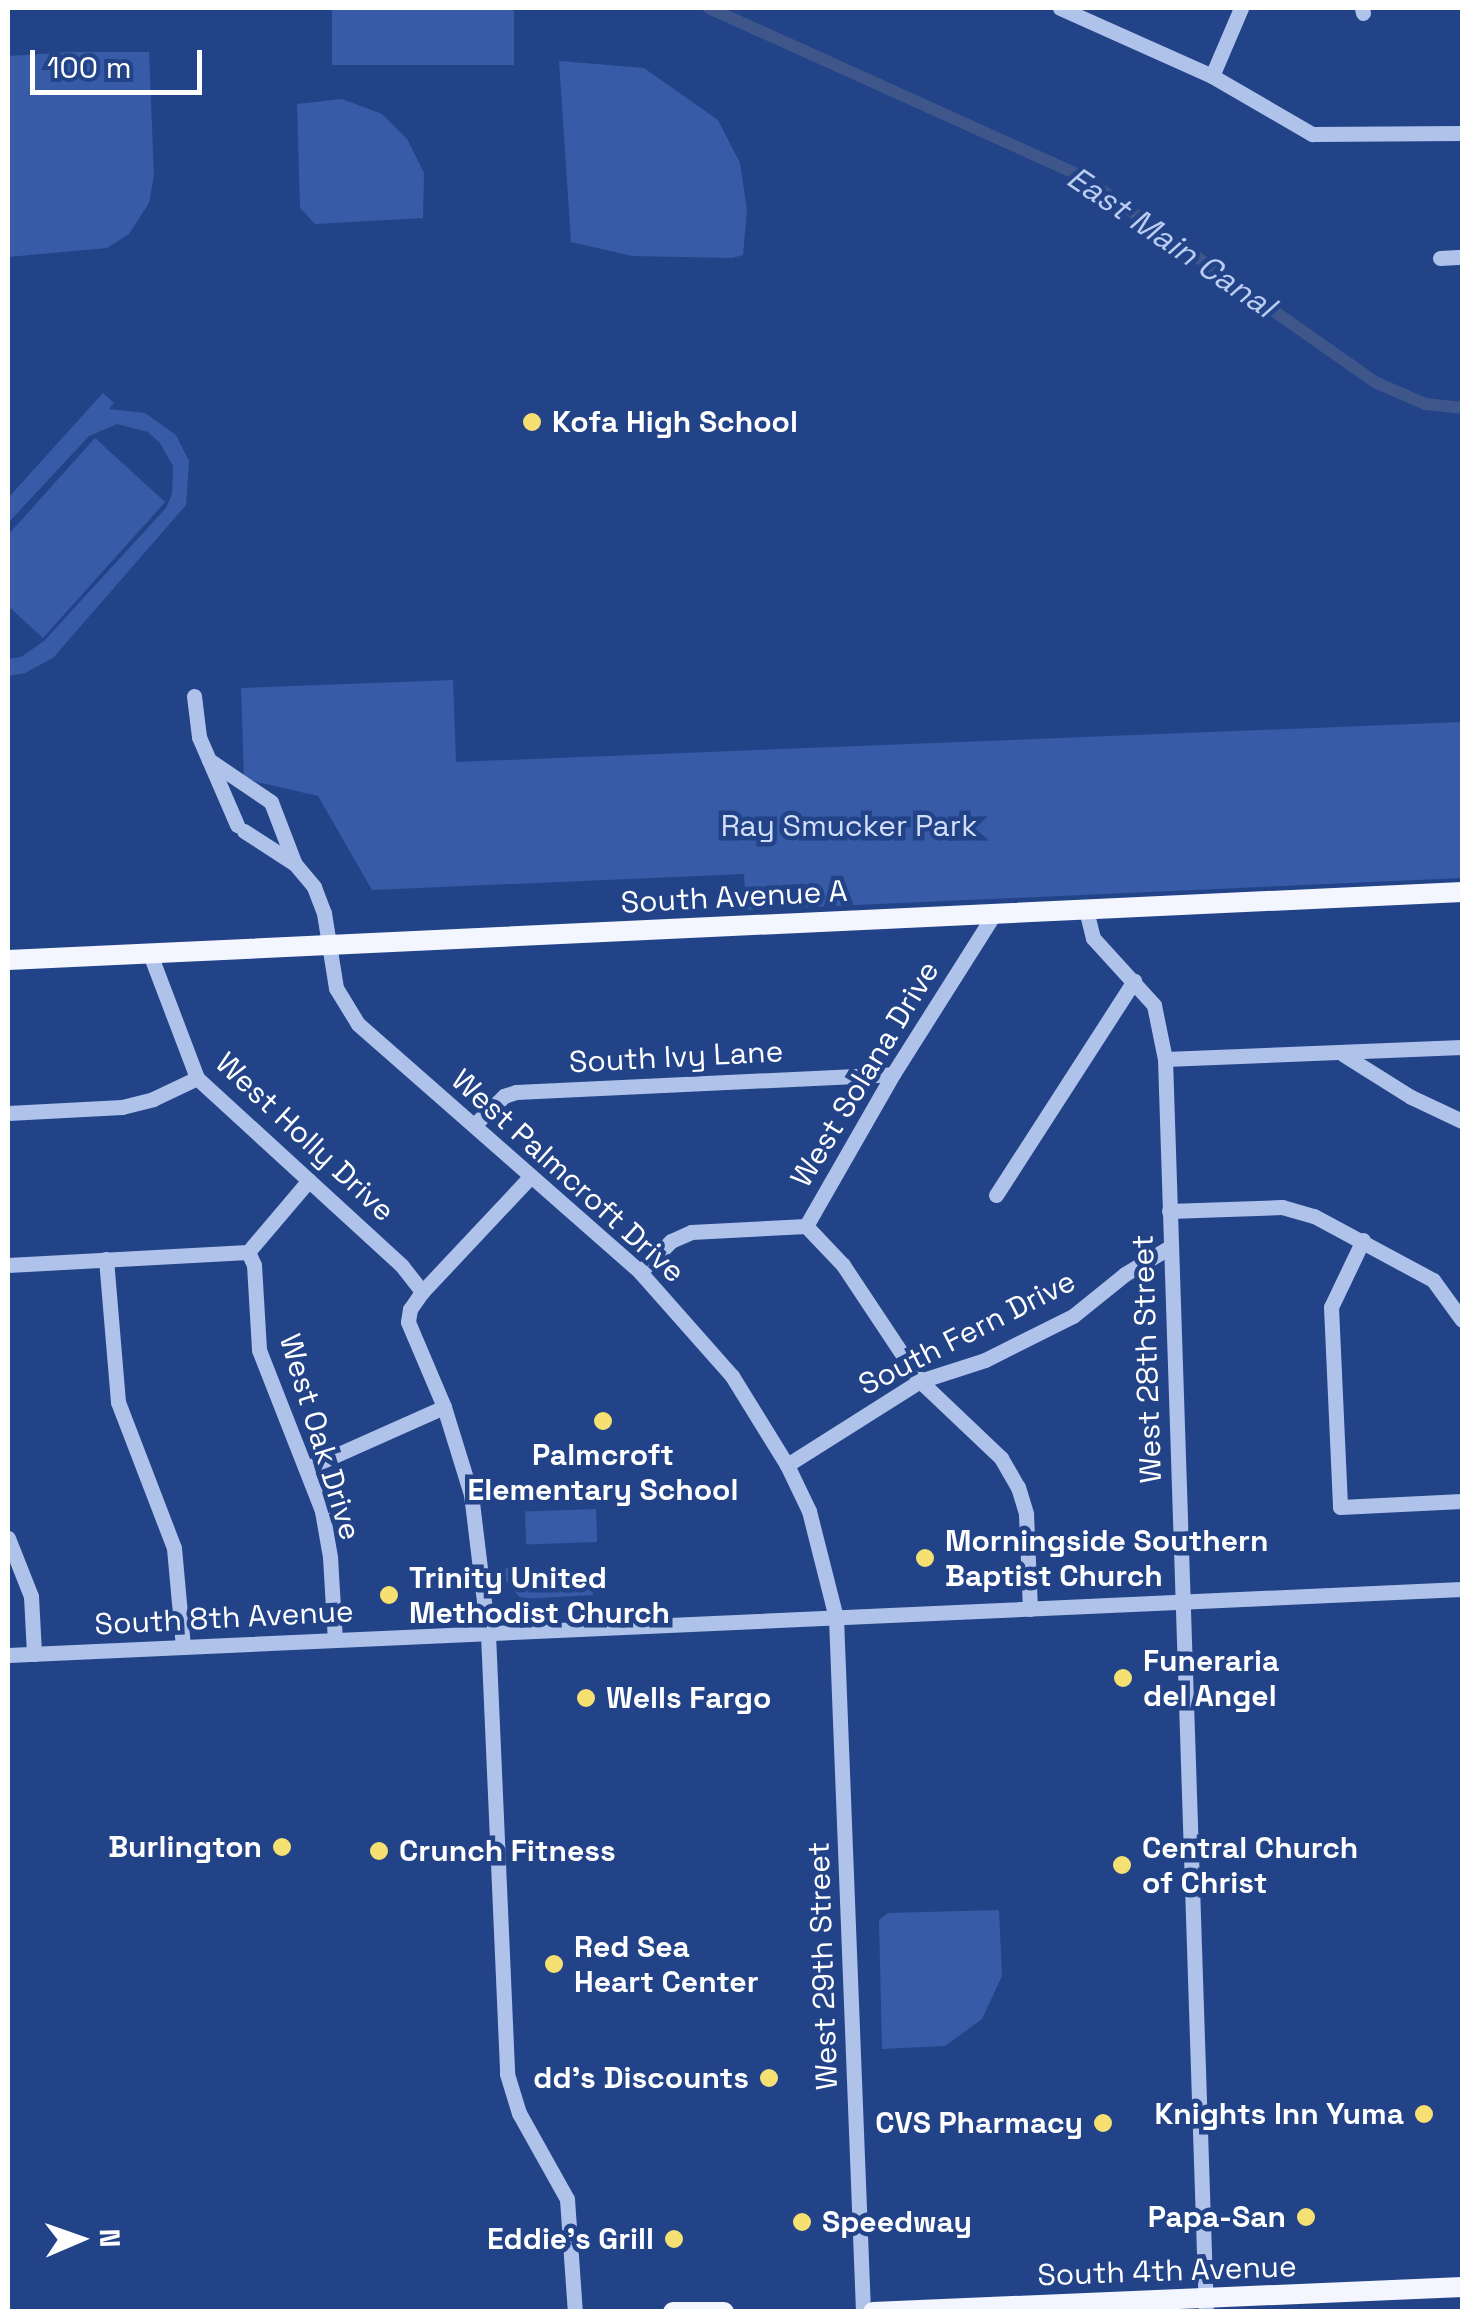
<!DOCTYPE html>
<html>
<head>
<meta charset="utf-8">
<style>
	body { margin:0 }
	#map { position:relative; width:1470px; height:2319px; overflow:hidden; background:#234389; font-family:"Space Grotesk",sans-serif }
	div>[style] { position:absolute }
	.green>* { inset:0; background:#375ba6; transform-origin:0 0 }
	.canal>* { height:12px; margin:-6px; padding:0 6px; transform-origin:6px; border-radius:6px; background:#3f568a }
	.minor>* { height:15px; margin:-7.5px; padding:0 7.5px; transform-origin:7.5px; border-radius:7.5px; background:#afc2ea }
	.major>* { height:20px; margin:-10px; padding:0 10px; transform-origin:10px; border-radius:10px; background:#f3f6fe }
	.dots>* { width:28px; height:28px; translate:-50% -50%; box-sizing:border-box; border:5px solid #234389; border-radius:50% }
	span { translate:-50% -50%; white-space:nowrap; text-align:center; line-height:1.15; -webkit-text-stroke:9px #234389; paint-order:stroke }
	.poi-label { font-size:30px; color:#fff; font-weight:700 }
	.left { translate:0 -50%; text-align:left }
	.right { translate:-100% -50%; text-align:right }
	.park-label { font-size:30px; color:#d3dff8 }
	.street-label { font-size:30px; color:#fff }
	.water-label { font-size:32px; color:#bbcdf1; font-style:italic }
	.frame { position:absolute; inset:0; border:10px solid #fff; pointer-events:none }
	.north { position:absolute; left:30px; top:2189px; width:100px; height:100px; -webkit-text-stroke:8px #234389; paint-order:stroke; rotate:88deg; font-size:28px; font-weight:700; line-height:40px; text-align:center; color:#fff }
	.north::after { content:''; display:block; margin:auto; width:35px; height:45px; background:#fff; clip-path:polygon(50% 0,100% 100%,50% 72%,0 100%) }
	.scale { position:absolute; left:30px; top:50px; width:172px; height:45px; box-sizing:border-box; border:5px solid #fff; border-top:0; padding-left:12px; font-size:30px; line-height:35px; white-space:nowrap; color:#fff; -webkit-text-stroke:8px #234389; paint-order:stroke }
</style>
</head>
<body>
<div id="map">
	<div class="green">
		<i style="left:332px;top:8px;width:182px;height:57px"></i>
		<i style="clip-path:polygon(70px 52px,149px 52px,154px 175px,149px 203px,129px 234px,107px 248px,8px 257px,8px 56px)"></i>
		<i style="clip-path:polygon(559px 61px,644px 68px,718px 120px,740px 163px,747px 210px,743px 255px,732px 258px,632px 256px,571px 242px)"></i>
		<i style="clip-path:polygon(342px 99px,382px 114px,407px 139px,424px 173px,423px 218px,315px 224px,300px 208px,297px 104px)"></i>
		<i style="clip-path:polygon(103px 393px,114px 403px,109px 409px,145px 413px,176px 435px,189px 461px,186px 505px,53px 658px,25px 673px,8px 676px,8px 659px,21px 657px,44px 641px,166px 508px,172px 494px,173px 466px,160px 443px,148px 432px,117px 424px,89px 436px,8px 523px,8px 498px)"></i>
		<i style="clip-path:polygon(95px 438px,165px 502px,43px 638px,8px 606px,8px 535px)"></i>
		<i style="clip-path:polygon(453px 680px,456px 762px,1462px 722px,1462px 878px,746px 910px,744px 874px,372px 890px,318px 796px,244px 779px,241px 688px)"></i>
		<i style="left:596px;top:1509px;width:33px;height:71px;rotate:88deg"></i>
		<i style="clip-path:polygon(523px 1564px,527px 1580px,591px 1578px,593px 1595px,521px 1599px,506px 1581px,505px 1568px)"></i>
		<i style="clip-path:polygon(999px 1910px,1002px 1976px,982px 2019px,945px 2046px,882px 2049px,879px 1920px,888px 1913px)"></i>
	</div>
	<div class="canal">
		<i style="left:709px;top:8px;width:408px;rotate:24.3deg"></i>
		<i style="left:1081px;top:176px;width:361px;rotate:35deg"></i>
		<i style="left:1377px;top:383px;width:52px;rotate:23.6deg"></i>
		<i style="left:1425px;top:404px;width:37px;rotate:6deg"></i>
	</div>
	<div class="minor">
		<i style="left:1060px;top:8px;width:167px;rotate:24.1deg"></i>
		<i style="left:1212px;top:76px;width:116px;rotate:30.1deg"></i>
		<i style="left:1312px;top:134px;width:150px;rotate:-0.4deg"></i>
		<i style="left:1362px;top:8px;width:5px;rotate:79deg"></i>
		<i style="left:1212px;top:76px;width:74px;rotate:-66.9deg"></i>
		<i style="left:1440px;top:258px;width:22px;rotate:-3deg"></i>
		<i style="left:194px;top:696px;width:41px;rotate:83deg"></i>
		<i style="left:199px;top:737px;width:96px;rotate:66.6deg"></i>
		<i style="left:209px;top:760px;width:75px;rotate:34.1deg"></i>
		<i style="left:271px;top:802px;width:64px;rotate:69deg"></i>
		<i style="left:244px;top:831px;width:61px;rotate:32.9deg"></i>
		<i style="left:295px;top:864px;width:30px;rotate:50deg"></i>
		<i style="left:314px;top:887px;width:28px;rotate:69deg"></i>
		<i style="left:324px;top:913px;width:76px;rotate:80.9deg"></i>
		<i style="left:336px;top:988px;width:42px;rotate:58.6deg"></i>
		<i style="left:358px;top:1024px;width:376px;rotate:41.3deg"></i>
		<i style="left:640px;top:1272px;width:139px;rotate:48.5deg"></i>
		<i style="left:732px;top:1376px;width:105px;rotate:58.3deg"></i>
		<i style="left:787px;top:1465px;width:51px;rotate:64.4deg"></i>
		<i style="left:809px;top:1511px;width:110px;rotate:75.8deg"></i>
		<i style="left:836px;top:1618px;width:695px;rotate:87.77deg"></i>
		<i style="left:1086px;top:910px;width:29px;rotate:76deg"></i>
		<i style="left:1093px;top:938px;width:91px;rotate:47.7deg"></i>
		<i style="left:1154px;top:1005px;width:55px;rotate:78.5deg"></i>
		<i style="left:1165px;top:1059px;width:1254px;rotate:88.13deg"></i>
		<i style="left:150px;top:954px;width:133px;rotate:69.2deg"></i>
		<i style="left:197px;top:1078px;width:278px;rotate:42.5deg"></i>
		<i style="left:402px;top:1266px;width:33px;rotate:52deg"></i>
		<i style="left:1344px;top:1055px;width:79px;rotate:32.1deg"></i>
		<i style="left:1411px;top:1097px;width:56px;rotate:25.2deg"></i>
		<i style="left:1165px;top:1059px;width:297px;rotate:-2.3deg"></i>
		<i style="left:8px;top:1113px;width:114px;rotate:-3deg"></i>
		<i style="left:122px;top:1107px;width:32px;rotate:-14deg"></i>
		<i style="left:153px;top:1099px;width:49px;rotate:-25.5deg"></i>
		<i style="left:474px;top:1125px;width:42px;rotate:-44deg"></i>
		<i style="left:504px;top:1096px;width:13px;rotate:-18deg"></i>
		<i style="left:516px;top:1092px;width:377px;rotate:-2.7deg"></i>
		<i style="left:531px;top:1176px;width:159px;rotate:133.2deg"></i>
		<i style="left:422px;top:1292px;width:21px;rotate:125deg"></i>
		<i style="left:410px;top:1309px;width:13px;rotate:99deg"></i>
		<i style="left:408px;top:1322px;width:92px;rotate:67deg"></i>
		<i style="left:444px;top:1407px;width:91px;rotate:72.8deg"></i>
		<i style="left:471px;top:1494px;width:141px;rotate:83.1deg"></i>
		<i style="left:488px;top:1634px;width:440px;rotate:87.5deg"></i>
		<i style="left:507px;top:2074px;width:41px;rotate:72.9deg"></i>
		<i style="left:519px;top:2113px;width:98px;rotate:60.8deg"></i>
		<i style="left:567px;top:2199px;width:113px;rotate:86deg"></i>
		<i style="left:996px;top:1195px;width:255px;rotate:-57.2deg"></i>
		<i style="left:1169px;top:1211px;width:113px;rotate:-2deg"></i>
		<i style="left:1282px;top:1207px;width:33px;rotate:16deg"></i>
		<i style="left:1314px;top:1216px;width:135px;rotate:28.3deg"></i>
		<i style="left:1433px;top:1280px;width:49px;rotate:54.1deg"></i>
		<i style="left:806px;top:1226px;width:54px;rotate:46.5deg"></i>
		<i style="left:843px;top:1265px;width:139px;rotate:56.4deg"></i>
		<i style="left:920px;top:1381px;width:112px;rotate:43.5deg"></i>
		<i style="left:1001px;top:1458px;width:34px;rotate:60deg"></i>
		<i style="left:1018px;top:1487px;width:28px;rotate:73deg"></i>
		<i style="left:1026px;top:1514px;width:95px;rotate:87.6deg"></i>
		<i style="left:806px;top:1226px;width:175px;rotate:-60.2deg"></i>
		<i style="left:893px;top:1074px;width:189px;rotate:-57.7deg"></i>
		<i style="left:1363px;top:1240px;width:74px;rotate:115.5deg"></i>
		<i style="left:1331px;top:1307px;width:200px;rotate:87.4deg"></i>
		<i style="left:1340px;top:1507px;width:122px;rotate:-2.8deg"></i>
		<i style="left:248px;top:1252px;width:14px;rotate:65deg"></i>
		<i style="left:254px;top:1265px;width:85px;rotate:86.6deg"></i>
		<i style="left:259px;top:1350px;width:173px;rotate:68.6deg"></i>
		<i style="left:322px;top:1511px;width:47px;rotate:80.1deg"></i>
		<i style="left:330px;top:1557px;width:83px;rotate:86.6deg"></i>
		<i style="left:106px;top:1259px;width:144px;rotate:85.2deg"></i>
		<i style="left:118px;top:1402px;width:156px;rotate:69deg"></i>
		<i style="left:174px;top:1548px;width:99px;rotate:84.8deg"></i>
		<i style="left:8px;top:1265px;width:240px;rotate:-3.1deg"></i>
		<i style="left:248px;top:1252px;width:94px;rotate:-49.7deg"></i>
		<i style="left:640px;top:1272px;width:44px;rotate:-45deg"></i>
		<i style="left:671px;top:1241px;width:22px;rotate:-24deg"></i>
		<i style="left:691px;top:1232px;width:115px;rotate:-3deg"></i>
		<i style="left:787px;top:1465px;width:157px;rotate:-32.3deg"></i>
		<i style="left:920px;top:1381px;width:68px;rotate:-17.9deg"></i>
		<i style="left:985px;top:1360px;width:98px;rotate:-26.6deg"></i>
		<i style="left:1073px;top:1316px;width:67px;rotate:-38.9deg"></i>
		<i style="left:1125px;top:1274px;width:52px;rotate:-31deg"></i>
		<i style="left:307px;top:1468px;width:150px;rotate:-24deg"></i>
		<i style="left:8px;top:1538px;width:62px;rotate:68.4deg"></i>
		<i style="left:31px;top:1596px;width:58px;rotate:87deg"></i>
		<i style="left:8px;top:1655px;width:1455px;rotate:-2.6deg"></i>
	</div>
	<div class="major">
		<i style="left:8px;top:960px;width:1456px;rotate:-2.68deg"></i>
		<i style="left:673px;top:2312px;width:51px"></i>
		<i style="left:873px;top:2312px;width:590px;rotate:-2.43deg"></i>
	</div>
	<div class="dots">
		<i style="left:532px;top:422px;background:#f6e071"></i>
		<i style="left:603px;top:1421px;background:#f6e071"></i>
		<i style="left:925px;top:1558px;background:#f6e071"></i>
		<i style="left:389px;top:1595px;background:#f6e071"></i>
		<i style="left:1123px;top:1678px;background:#f6e071"></i>
		<i style="left:586px;top:1698px;background:#f6e071"></i>
		<i style="left:282px;top:1847px;background:#f6e071"></i>
		<i style="left:379px;top:1851px;background:#f6e071"></i>
		<i style="left:1122px;top:1865px;background:#f6e071"></i>
		<i style="left:554px;top:1964px;background:#f6e071"></i>
		<i style="left:769px;top:2078px;background:#f6e071"></i>
		<i style="left:1424px;top:2114px;background:#f6e071"></i>
		<i style="left:1103px;top:2123px;background:#f6e071"></i>
		<i style="left:1306px;top:2217px;background:#f6e071"></i>
		<i style="left:802px;top:2222px;background:#f6e071"></i>
		<i style="left:674px;top:2239px;background:#f6e071"></i>
	</div>
	<div class="poi-label">
		<span class="left" style="left:552px;top:422px">Kofa High School</span>
		<span style="left:603px;top:1472px">Palmcroft<br>Elementary School</span>
		<span class="left" style="left:945px;top:1558px">Morningside Southern<br>Baptist Church</span>
		<span class="left" style="left:409px;top:1595px">Trinity United<br>Methodist Church</span>
		<span class="left" style="left:1143px;top:1678px">Funeraria<br>del Angel</span>
		<span class="left" style="left:606px;top:1698px">Wells Fargo</span>
		<span class="right" style="left:262px;top:1847px">Burlington</span>
		<span class="left" style="left:1142px;top:1865px">Central Church<br>of Christ</span>
		<span class="left" style="left:399px;top:1851px">Crunch Fitness</span>
		<span class="left" style="left:574px;top:1964px">Red Sea<br>Heart Center</span>
		<span class="right" style="left:749px;top:2078px">dd's Discounts</span>
		<span class="right" style="left:1404px;top:2114px">Knights Inn Yuma</span>
		<span class="right" style="left:1083px;top:2123px">CVS Pharmacy</span>
		<span class="right" style="left:1286px;top:2217px">Papa-San</span>
		<span class="left" style="left:822px;top:2222px">Speedway</span>
		<span class="right" style="left:654px;top:2239px">Eddie's Grill</span>
	</div>
	<div class="park-label">
		<span style="left:849px;top:826px">Ray Smucker Park</span>
	</div>
	<div class="street-label">
		<span style="left:734px;top:897px;rotate:-3deg">South Avenue A</span>
		<span style="left:676px;top:1057px;rotate:-3deg">South Ivy Lane</span>
		<span style="left:865px;top:1074px;rotate:-59deg">West Solana Drive</span>
		<span style="left:305px;top:1137px;rotate:43deg">West Holly Drive</span>
		<span style="left:568px;top:1176px;rotate:42deg">West Palmcroft Drive</span>
		<span style="left:967px;top:1333px;rotate:-27deg">South Fern Drive</span>
		<span style="left:1147px;top:1359px;rotate:-92deg">West 28th Street</span>
		<span style="left:320px;top:1437px;rotate:73deg">West Oak Drive</span>
		<span style="left:224px;top:1618px;rotate:-3deg">South 8th Avenue</span>
		<span style="left:823px;top:1966px;rotate:-92deg">West 29th Street</span>
		<span style="left:1167px;top:2271px;rotate:-2deg">South 4th Avenue</span>
	</div>
	<div class="water-label">
		<span style="left:1171px;top:242px;rotate:34deg">East Main Canal</span>
	</div>
	<div class="frame"></div>
	<div class="north">N</div>
	<div class="scale">100 m</div>
</div>
</body>
</html>
